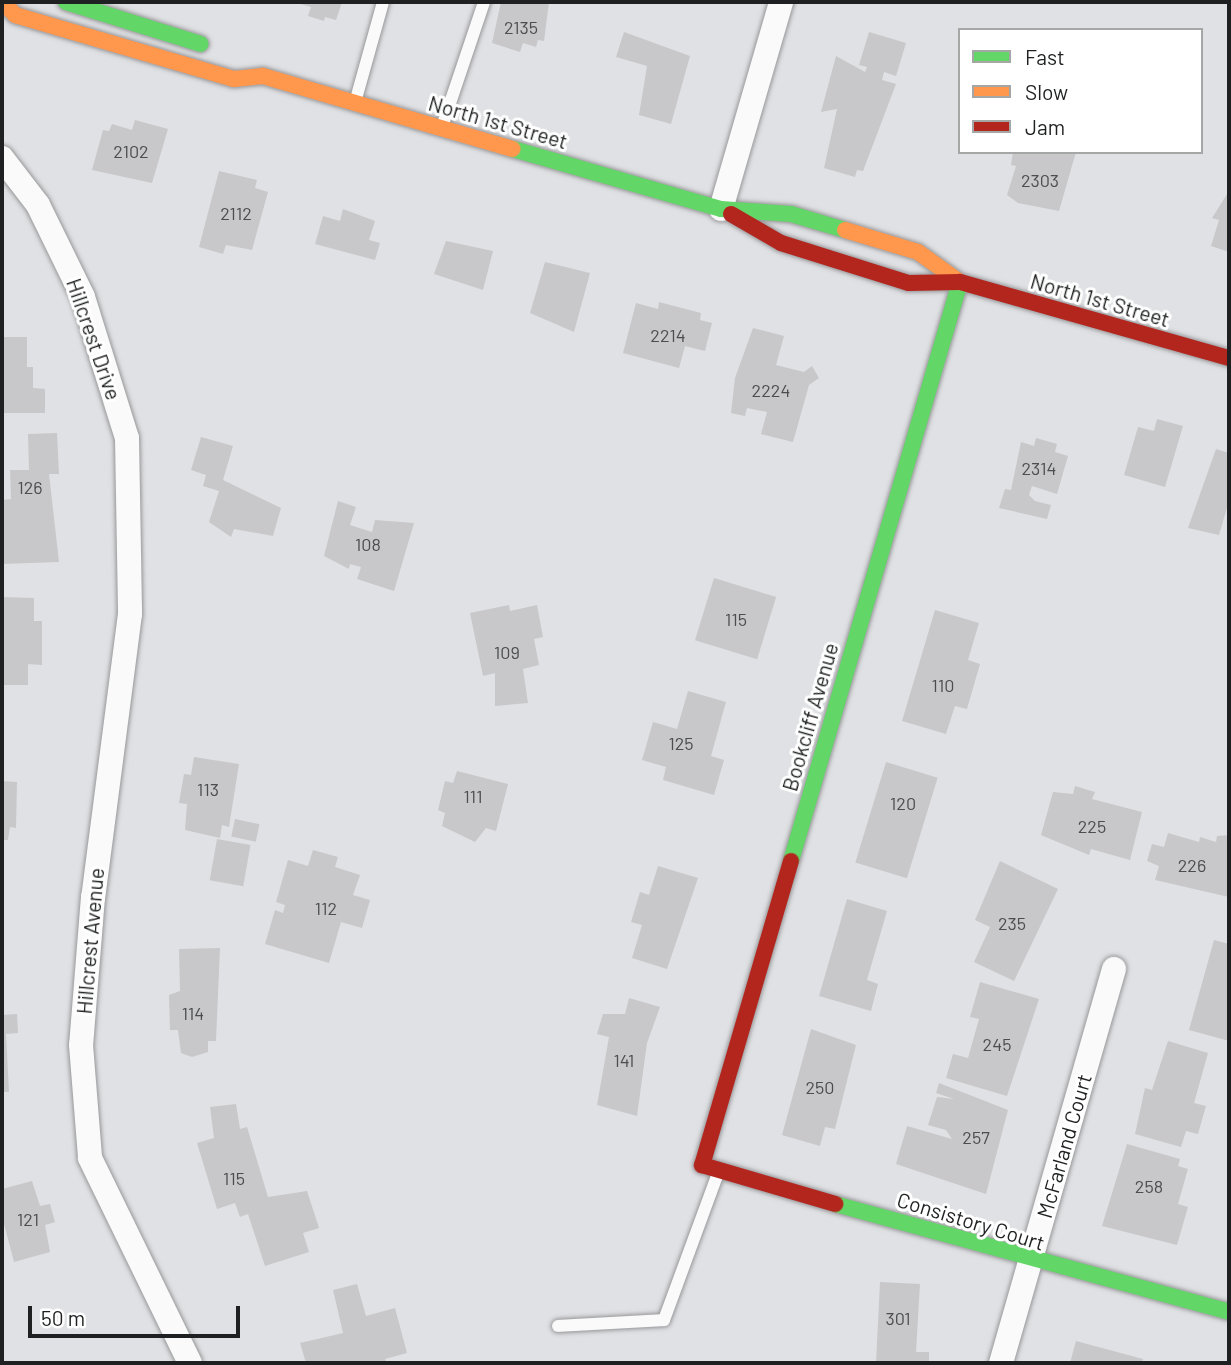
<!DOCTYPE html>
<html>
<head>
<meta charset="utf-8">
<style>
	body { margin:0 }
	#map { position:relative; width:1231px; height:1365px; overflow:hidden; background:#e0e1e4; font-family:Barlow,sans-serif }
	div>[style] { position:absolute }
	.building>* { inset:0; background:#c8c8ca; transform-origin:0 0 }
	.roads { filter:drop-shadow(0 0 2px #98989b) drop-shadow(0 0 2px #98989b) }
	.lane>* { height:12px; margin:-6px; padding:0 6px; transform-origin:6px; border-radius:6px; background:#fafafb }
	.street>* { height:24px; margin:-12px; padding:0 12px; transform-origin:12px; border-radius:12px; background:#fafafb }
	.fast>* { height:16px; margin:-8px; padding:0 8px; transform-origin:8px; border-radius:8px; background:#63d668 }
	.slow>* { height:16px; margin:-8px; padding:0 8px; transform-origin:8px; border-radius:8px; background:#ff974d }
	.jam>* { height:16px; margin:-8px; padding:0 8px; transform-origin:8px; border-radius:8px; background:#b3261e }
	span { translate:-50% -50%; white-space:nowrap; text-align:center; line-height:1.15; -webkit-text-stroke:6px #fff; paint-order:stroke }
	.number-label { font-size:18px; color:#4c4d4e }
	.number-label span { -webkit-text-stroke-width:0 }
	.street-label { font-size:21px; color:#1f2021 }
	.frame { position:absolute; inset:0; border:4px solid #1f2021; pointer-events:none }
	.legend { position:absolute; left:958px; top:28px; width:245px; height:126px; box-sizing:border-box; background:#fff; border:2px solid #a5a6a6; margin:0; padding:9px 12px; list-style:none; font-size:21px; color:#1f2021 }
	.legend li { display:flex; align-items:center; gap:14px; height:35px }
	.legend b { width:35px; border:2px solid #a5a6a6 }
	.scale { position:absolute; left:28px; top:1306px; width:212px; height:32px; box-sizing:border-box; border:4px solid #1f2021; border-top:0; padding-left:9px; font-size:21px; line-height:24px; white-space:nowrap; color:#1f2021; -webkit-text-stroke:5px #fff; paint-order:stroke }
</style>
</head>
<body>
<div id="map">
	<div class="building">
		<i style="clip-path:polygon(294px 2px,342px 2px,336px 20px,325px 17px,324px 21px,308px 16px,311px 7px)"></i>
		<i style="clip-path:polygon(501px 2px,549px 2px,544px 41px,538px 40px,536px 47px,523px 43px,520px 52px,492px 43px)"></i>
		<i style="clip-path:polygon(624px 32px,690px 56px,671px 124px,639px 115px,647px 66px,616px 57px)"></i>
		<i style="clip-path:polygon(869px 32px,906px 43px,896px 76px,884px 72px,882px 80px,896px 84px,863px 171px,857px 170px,855px 177px,824px 168px,837px 109px,821px 112px,836px 56px,865px 72px,867px 67px,859px 65px)"></i>
		<i style="clip-path:polygon(135px 120px,168px 129px,152px 183px,92px 170px,103px 130px,109px 131px,112px 124px,132px 130px)"></i>
		<i style="clip-path:polygon(1013px 152px,1076px 152px,1059px 211px,1018px 203px,1007px 195px,1016px 166px,1011px 165px)"></i>
		<i style="clip-path:polygon(219px 171px,257px 180px,255px 188px,268px 192px,252px 250px,226px 245px,223px 254px,199px 247px)"></i>
		<i style="clip-path:polygon(1229px 191px,1229px 252px,1211px 246px,1219px 220px,1212px 218px)"></i>
		<i style="clip-path:polygon(343px 209px,375px 221px,369px 240px,380px 243px,375px 260px,315px 244px,323px 216px,340px 221px)"></i>
		<i style="clip-path:polygon(446px 241px,493px 251px,483px 290px,434px 274px)"></i>
		<i style="clip-path:polygon(545px 262px,590px 273px,574px 332px,530px 313px)"></i>
		<i style="clip-path:polygon(659px 302px,701px 313px,700px 320px,712px 323px,705px 351px,685px 346px,679px 368px,623px 353px,636px 303px,658px 309px)"></i>
		<i style="clip-path:polygon(753px 328px,784px 336px,776px 365px,804px 372px,812px 366px,819px 378px,809px 385px,793px 442px,761px 434px,767px 412px,747px 408px,745px 416px,731px 413px,735px 378px)"></i>
		<i style="clip-path:polygon(2px 337px,27px 337px,27px 367px,33px 367px,33px 388px,45px 389px,45px 413px,2px 413px)"></i>
		<i style="clip-path:polygon(1157px 419px,1183px 426px,1165px 487px,1124px 475px,1138px 427px,1154px 431px)"></i>
		<i style="clip-path:polygon(57px 433px,59px 474px,49px 474px,59px 562px,2px 564px,2px 500px,11px 499px,10px 470px,29px 470px,28px 434px)"></i>
		<i style="clip-path:polygon(201px 437px,233px 446px,223px 480px,281px 508px,273px 536px,234px 529px,231px 537px,209px 522px,219px 491px,203px 486px,206px 475px,191px 470px)"></i>
		<i style="clip-path:polygon(1036px 438px,1057px 444px,1055px 452px,1068px 456px,1057px 494px,1032px 486px,1029px 495px,1035px 501px,1051px 505px,1047px 519px,999px 508px,1005px 489px,1011px 490px,1021px 442px,1034px 446px)"></i>
		<i style="clip-path:polygon(1216px 449px,1229px 453px,1229px 501px,1219px 535px,1188px 528px)"></i>
		<i style="clip-path:polygon(338px 501px,356px 507px,350px 525px,372px 532px,375px 520px,414px 523px,394px 591px,357px 579px,361px 567px,350px 564px,349px 569px,324px 556px)"></i>
		<i style="left:714px;top:578px;width:65px;height:65px;rotate:17deg"></i>
		<i style="clip-path:polygon(2px 597px,34px 598px,34px 621px,42px 621px,42px 665px,28px 664px,28px 685px,2px 685px)"></i>
		<i style="clip-path:polygon(509px 605px,510px 611px,537px 605px,543px 637px,534px 639px,539px 665px,523px 669px,528px 703px,495px 706px,495px 673px,483px 676px,470px 613px)"></i>
		<i style="clip-path:polygon(935px 610px,979px 623px,968px 660px,980px 664px,967px 709px,955px 706px,946px 734px,902px 721px)"></i>
		<i style="clip-path:polygon(688px 691px,726px 702px,711px 756px,724px 760px,714px 795px,663px 780px,666px 767px,642px 760px,653px 722px,677px 729px)"></i>
		<i style="clip-path:polygon(194px 757px,239px 764px,229px 827px,222px 825px,220px 838px,185px 830px,187px 804px,179px 803px,184px 774px,191px 775px)"></i>
		<i style="left:886px;top:762px;width:54px;height:105px;rotate:17deg"></i>
		<i style="clip-path:polygon(457px 771px,508px 784px,496px 831px,486px 828px,475px 842px,442px 826px,445px 813px,438px 810px,445px 781px,453px 783px)"></i>
		<i style="clip-path:polygon(2px 781px,17px 782px,16px 828px,10px 827px,8px 840px,2px 840px)"></i>
		<i style="clip-path:polygon(1075px 786px,1095px 792px,1092px 799px,1142px 812px,1130px 860px,1091px 849px,1089px 855px,1041px 835px,1053px 792px,1073px 794px)"></i>
		<i style="left:235px;top:819px;width:25px;height:18px;rotate:12deg"></i>
		<i style="clip-path:polygon(1168px 833px,1199px 842px,1200px 837px,1216px 842px,1217px 836px,1229px 835px,1229px 897px,1155px 880px,1159px 866px,1147px 861px,1152px 844px,1164px 847px)"></i>
		<i style="left:217px;top:839px;width:34px;height:42px;rotate:10deg"></i>
		<i style="clip-path:polygon(313px 850px,338px 857px,335px 867px,360px 875px,353px 895px,370px 900px,362px 928px,341px 922px,329px 963px,265px 944px,275px 910px,283px 913px,285px 905px,276px 902px,288px 860px,308px 866px)"></i>
		<i style="clip-path:polygon(1000px 861px,1058px 889px,1014px 981px,974px 962px,990px 927px,975px 920px)"></i>
		<i style="clip-path:polygon(658px 866px,698px 878px,667px 969px,632px 958px,642px 925px,631px 922px,640px 892px,649px 895px)"></i>
		<i style="clip-path:polygon(847px 899px,887px 911px,867px 980px,878px 984px,871px 1011px,819px 996px)"></i>
		<i style="clip-path:polygon(1214px 940px,1229px 944px,1229px 1041px,1189px 1030px)"></i>
		<i style="clip-path:polygon(220px 948px,216px 1041px,208px 1041px,208px 1052px,192px 1057px,181px 1053px,178px 1030px,170px 1030px,169px 995px,180px 991px,179px 949px)"></i>
		<i style="clip-path:polygon(980px 982px,1039px 999px,1007px 1096px,946px 1078px,953px 1054px,968px 1058px,979px 1019px,970px 1017px)"></i>
		<i style="clip-path:polygon(629px 998px,660px 1007px,647px 1043px,637px 1116px,597px 1105px,609px 1037px,597px 1034px,603px 1014px,625px 1014px)"></i>
		<i style="clip-path:polygon(17px 1014px,18px 1033px,6px 1034px,9px 1092px,2px 1092px,2px 1015px)"></i>
		<i style="clip-path:polygon(811px 1029px,856px 1045px,835px 1129px,825px 1127px,820px 1146px,782px 1135px)"></i>
		<i style="clip-path:polygon(1168px 1041px,1208px 1053px,1194px 1103px,1206px 1106px,1198px 1134px,1186px 1131px,1181px 1147px,1135px 1134px,1145px 1088px,1152px 1090px)"></i>
		<i style="clip-path:polygon(939px 1083px,1008px 1110px,986px 1194px,896px 1164px,907px 1126px,952px 1139px,946px 1130px,928px 1125px,937px 1097px,954px 1099px,936px 1093px)"></i>
		<i style="clip-path:polygon(236px 1104px,240px 1129px,247px 1127px,268px 1197px,307px 1191px,319px 1228px,303px 1233px,309px 1252px,265px 1266px,248px 1214px,240px 1217px,235px 1203px,217px 1209px,197px 1143px,214px 1138px,210px 1107px)"></i>
		<i style="clip-path:polygon(1127px 1144px,1180px 1159px,1178px 1166px,1188px 1169px,1178px 1204px,1188px 1207px,1177px 1245px,1102px 1226px)"></i>
		<i style="clip-path:polygon(32px 1181px,40px 1206px,50px 1204px,55px 1222px,45px 1225px,50px 1252px,14px 1262px,2px 1216px,2px 1189px)"></i>
		<i style="clip-path:polygon(880px 1282px,920px 1284px,916px 1352px,929px 1352px,929px 1363px,876px 1363px)"></i>
		<i style="clip-path:polygon(357px 1284px,366px 1316px,395px 1308px,407px 1353px,385px 1359px,387px 1363px,306px 1363px,300px 1343px,343px 1333px,333px 1290px)"></i>
		<i style="clip-path:polygon(1076px 1341px,1143px 1359px,1142px 1363px,1070px 1363px)"></i>
	</div>
	<div class="roads">
		<div class="lane">
			<i style="left:356px;top:99px;width:101px;rotate:-74.4deg"></i>
			<i style="left:443px;top:124px;width:129px;rotate:-71.4deg"></i>
			<i style="left:558px;top:1326px;width:106px;rotate:-3.2deg"></i>
			<i style="left:664px;top:1320px;width:157px;rotate:-69.8deg"></i>
		</div>
		<div class="street">
			<i style="left:2px;top:158px;width:59px;rotate:52.5deg"></i>
			<i style="left:38px;top:205px;width:102px;rotate:63.9deg"></i>
			<i style="left:83px;top:297px;width:148px;rotate:72.7deg"></i>
			<i style="left:127px;top:438px;width:176px;rotate:89deg"></i>
			<i style="left:130px;top:614px;width:285px;rotate:97.4deg"></i>
			<i style="left:93px;top:897px;width:148px;rotate:94.6deg"></i>
			<i style="left:81px;top:1045px;width:113px;rotate:85.4deg"></i>
			<i style="left:90px;top:1158px;width:228px;rotate:64deg"></i>
			<i style="left:721px;top:209px;width:216px;rotate:-73.8deg"></i>
			<i style="left:1001px;top:1363px;width:410px;rotate:-74deg"></i>
		</div>
		<div class="fast">
			<i style="left:66px;top:2px;width:141px;rotate:17.3deg"></i>
			<i style="left:513px;top:149px;width:216px;rotate:16.1deg"></i>
			<i style="left:721px;top:209px;width:70px;rotate:4.1deg"></i>
			<i style="left:791px;top:214px;width:56px;rotate:16.5deg"></i>
			<i style="left:791px;top:861px;width:603px;rotate:-73.73deg"></i>
			<i style="left:835px;top:1204px;width:409px;rotate:15.3deg"></i>
		</div>
		<div class="slow">
			<i style="left:3px;top:2px;width:18px;rotate:47deg"></i>
			<i style="left:15px;top:15px;width:228px;rotate:16.3deg"></i>
			<i style="left:234px;top:79px;width:29px;rotate:-6deg"></i>
			<i style="left:263px;top:76px;width:260px;rotate:16.3deg"></i>
			<i style="left:845px;top:230px;width:76px;rotate:16.8deg"></i>
			<i style="left:918px;top:252px;width:52px;rotate:35.5deg"></i>
		</div>
		<div class="jam">
			<i style="left:731px;top:214px;width:58px;rotate:30.1deg"></i>
			<i style="left:781px;top:243px;width:134px;rotate:17.4deg"></i>
			<i style="left:909px;top:283px;width:51px;rotate:-1.1deg"></i>
			<i style="left:960px;top:282px;width:280px;rotate:15.8deg"></i>
			<i style="left:791px;top:861px;width:317px;rotate:106.3deg"></i>
			<i style="left:702px;top:1165px;width:139px;rotate:16.3deg"></i>
		</div>
	</div>
	<div class="number-label">
		<span style="left:521px;top:27px">2135</span>
		<span style="left:131px;top:151px">2102</span>
		<span style="left:1040px;top:180px">2303</span>
		<span style="left:236px;top:213px">2112</span>
		<span style="left:668px;top:335px">2214</span>
		<span style="left:771px;top:390px">2224</span>
		<span style="left:1039px;top:468px">2314</span>
		<span style="left:30px;top:487px">126</span>
		<span style="left:368px;top:544px">108</span>
		<span style="left:736px;top:619px">115</span>
		<span style="left:507px;top:652px">109</span>
		<span style="left:943px;top:685px">110</span>
		<span style="left:681px;top:743px">125</span>
		<span style="left:208px;top:789px">113</span>
		<span style="left:473px;top:796px">111</span>
		<span style="left:903px;top:803px">120</span>
		<span style="left:1092px;top:826px">225</span>
		<span style="left:1192px;top:865px">226</span>
		<span style="left:326px;top:908px">112</span>
		<span style="left:1012px;top:923px">235</span>
		<span style="left:193px;top:1013px">114</span>
		<span style="left:997px;top:1044px">245</span>
		<span style="left:624px;top:1060px">141</span>
		<span style="left:820px;top:1087px">250</span>
		<span style="left:976px;top:1137px">257</span>
		<span style="left:234px;top:1178px">115</span>
		<span style="left:1149px;top:1186px">258</span>
		<span style="left:28px;top:1219px">121</span>
		<span style="left:898px;top:1318px">301</span>
	</div>
	<div class="street-label">
		<span style="left:498px;top:122px;rotate:16deg">North 1st Street</span>
		<span style="left:1100px;top:300px;rotate:16deg">North 1st Street</span>
		<span style="left:94px;top:339px;rotate:71deg">Hillcrest Drive</span>
		<span style="left:810px;top:717px;rotate:-74deg">Bookcliff Avenue</span>
		<span style="left:90px;top:941px;rotate:-85deg">Hillcrest Avenue</span>
		<span style="left:1064px;top:1146px;rotate:-74deg">McFarland Court</span>
		<span style="left:971px;top:1221px;rotate:17deg">Consistory Court</span>
	</div>
	<div class="frame"></div>
	<ul class="legend">
	<li><b style="height:9px;background:#63d668"></b>Fast</li>
	<li><b style="height:9px;background:#ff974d"></b>Slow</li>
	<li><b style="height:9px;background:#b3261e"></b>Jam</li>
	</ul>
	<div class="scale">50 m</div>
</div>
</body>
</html>
